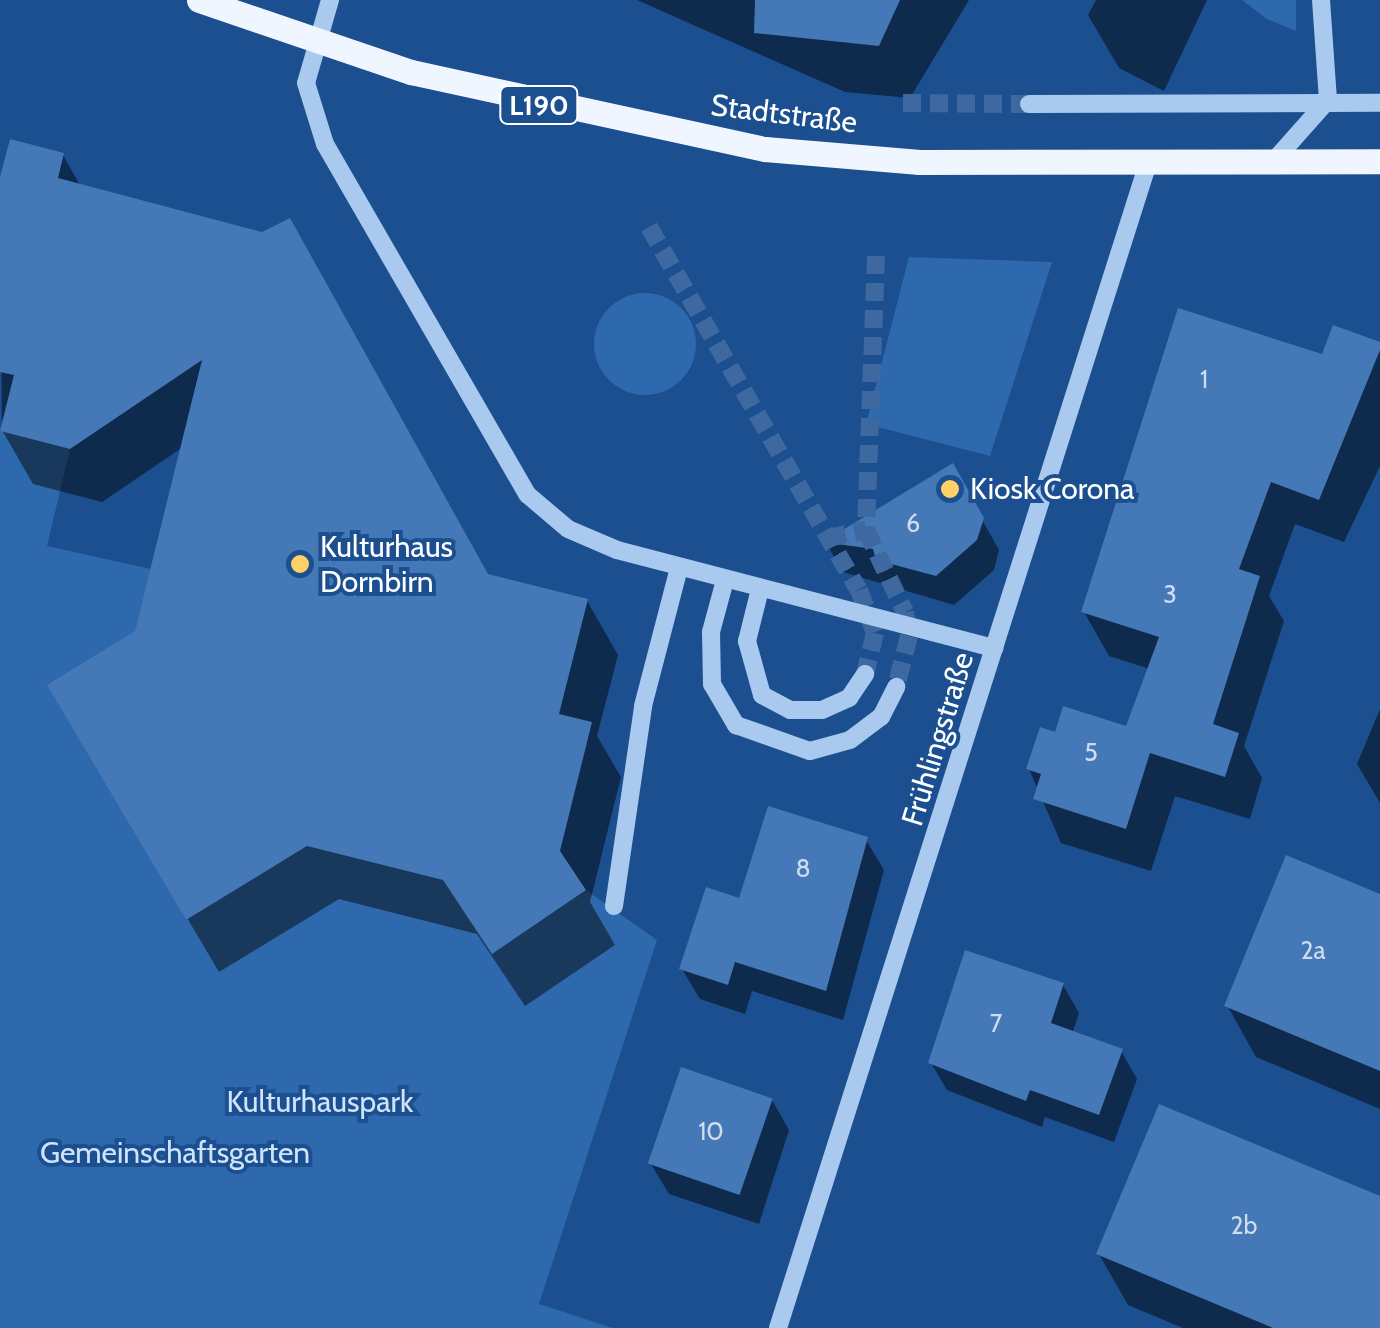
<!DOCTYPE html>
<html>
<head>
<meta charset="utf-8">
<style>
	body { margin:0 }
	#map { position:relative; width:1380px; height:1328px; overflow:hidden; background:#1b4f8f; font-family:Cabin,sans-serif }
	div>[style] { position:absolute }
	.green>* { inset:0; background:#2e69ad }
	.round { border-radius:50% }
	.shadow>* { inset:0; background:#0007 }
	.building>* { inset:0; background:#4478b7; transform-origin:0 0 }
	.minor-tunnel>* { height:18px; margin-top:-9px; transform-origin:0; background:repeating-linear-gradient(90deg,#3d69a0 0 18px,transparent 0 27px) }
	.minor>* { height:18px; margin:-9px; padding:0 9px; transform-origin:9px; border-radius:9px; background:#a9c9ee }
	.major>* { height:25px; margin:-12.5px; padding:0 12.5px; transform-origin:12.5px; border-radius:12.5px; background:#f0f6ff }
	.dots>* { width:28px; height:28px; translate:-50% -50%; box-sizing:border-box; border:5px solid #1b4f8f; border-radius:50% }
	span { translate:-50% -50%; white-space:nowrap; text-align:center; line-height:1.15; -webkit-text-stroke:8px #1b4f8f; paint-order:stroke }
	.number-label { font-size:25px; color:#d0dded }
	.number-label span { -webkit-text-stroke-width:0 }
	.shield-label span { padding:2px 8px; background:#1b4f8f; border:2px solid; border-radius:8px; -webkit-text-stroke-width:0 }
	.shield-label { font-size:28px; color:#fff; font-weight:700 }
	.street-label { font-size:30px; color:#fff }
	.poi-label { font-size:30px; color:#fff }
	.left { translate:0 -50%; text-align:left }
	.park-label { font-size:30px; color:#cfe3fa }
</style>
</head>
<body>
<div id="map">
	<div class="green">
		<i style="clip-path:polygon(1242px 0,1296px 0,1296px 31px,1267px 19px)"></i>
		<i style="clip-path:polygon(909px 257px,1052px 262px,990px 456px,866px 424px)"></i>
		<i class="round" style="left:594px;top:293px;width:102px;height:102px"></i>
		<i style="clip-path:polygon(0 431px,70px 449px,47px 546px,151px 569px,135px 631px,48px 686px,186px 920px,307px 846px,443px 880px,492px 953px,586px 890px,657px 940px,539px 1304px,613px 1328px,0 1328px)"></i>
	</div>
	<div class="shadow">
		<i style="clip-path:polygon(969px 0,910px 98px,845px 92px,637px 0)"></i>
		<i style="clip-path:polygon(1096px 0,1207px 0,1164px 91px,1119px 68px,1088px 15px)"></i>
		<i style="clip-path:polygon(63px 155px,81px 187px,488px 576px,587px 601px,618px 655px,597px 736px,621px 777px,590px 902px,615px 945px,525px 1006px,477px 934px,339px 899px,219px 972px,82px 740px,137px 632px,183px 447px,102px 502px,33px 484px,2px 430px,0 187px)"></i>
		<i style="clip-path:polygon(1380px 344px,1380px 466px,1344px 542px,1295px 524px,1269px 596px,1284px 621px,1244px 746px,1262px 778px,1250px 819px,1175px 796px,1151px 871px,1061px 843px,1029px 769px,1056px 735px,1128px 729px,1150px 669px,1109px 656px,1084px 612px,1323px 357px)"></i>
		<i style="clip-path:polygon(952px 466px,999px 550px,994px 570px,954px 605px,843px 572px,826px 543px)"></i>
		<i style="clip-path:polygon(1380px 709px,1380px 803px,1357px 764px)"></i>
		<i style="clip-path:polygon(866px 840px,884px 870px,843px 1020px,752px 991px,745px 1014px,700px 999px,682px 969px,740px 901px)"></i>
		<i style="clip-path:polygon(1380px 897px,1380px 1109px,1256px 1057px,1227px 1005px)"></i>
		<i style="clip-path:polygon(1063px 985px,1079px 1013px,1072px 1034px,1121px 1051px,1137px 1079px,1114px 1142px,1045px 1117px,1042px 1127px,947px 1090px,931px 1063px)"></i>
		<i style="clip-path:polygon(772px 1100px,789px 1130px,759px 1224px,669px 1194px,651px 1164px)"></i>
		<i style="clip-path:polygon(1380px 1198px,1380px 1328px,1183px 1328px,1128px 1305px,1099px 1254px)"></i>
	</div>
	<div class="building">
		<i style="clip-path:polygon(755px 0,900px 0,879px 46px,754px 33px)"></i>
		<i style="clip-path:polygon(10px 139px,64px 153px,58px 178px,262px 232px,290px 218px,488px 574px,588px 599px,559px 714px,592px 722px,560px 851px,586px 890px,492px 954px,443px 880px,307px 846px,186px 920px,47px 685px,135px 631px,202px 360px,70px 449px,0 431px,14px 375px,0 372px,0 177px)"></i>
		<i style="clip-path:polygon(1178px 308px,1322px 354px,1333px 325px,1380px 342px,1380px 350px,1319px 500px,1271px 482px,1239px 569px,1260px 576px,1213px 724px,1239px 733px,1225px 777px,1150px 753px,1126px 829px,1033px 799px,1041px 774px,1026px 769px,1040px 727px,1055px 732px,1063px 706px,1126px 726px,1159px 637px,1081px 612px)"></i>
		<i style="clip-path:polygon(953px 463px,984px 518px,977px 540px,936px 576px,876px 560px,873px 549px,823px 542px)"></i>
		<i style="clip-path:polygon(768px 806px,868px 837px,826px 991px,735px 962px,728px 985px,679px 969px,706px 887px,739px 898px)"></i>
		<i style="clip-path:polygon(1286px 855px,1380px 894px,1380px 1071px,1224px 1006px)"></i>
		<i style="clip-path:polygon(965px 950px,1064px 983px,1051px 1023px,1123px 1049px,1099px 1115px,1030px 1090px,1026px 1101px,928px 1063px)"></i>
		<i style="left:681px;top:1067px;width:97px;height:102px;rotate:19deg"></i>
		<i style="clip-path:polygon(1159px 1104px,1380px 1196px,1380px 1328px,1273px 1328px,1096px 1254px)"></i>
	</div>
	<div class="minor-tunnel">
		<i style="left:903px;top:103px;width:126px;rotate:0.5deg"></i>
		<i style="left:649px;top:227px;width:419px;rotate:60deg"></i>
		<i style="left:859px;top:590px;width:46px;rotate:69.6deg"></i>
		<i style="left:875px;top:633px;width:42px;rotate:103.7deg"></i>
		<i style="left:876px;top:256px;width:274px;rotate:92.1deg"></i>
		<i style="left:866px;top:530px;width:91px;rotate:64.6deg"></i>
		<i style="left:905px;top:612px;width:24px;rotate:81deg"></i>
		<i style="left:909px;top:636px;width:53px;rotate:104.3deg"></i>
		<i style="left:828px;top:538px;width:39px;rotate:-12deg"></i>
	</div>
	<div class="minor">
		<i style="left:330px;top:0;width:86px;rotate:106.1deg"></i>
		<i style="left:306px;top:83px;width:64px;rotate:72.7deg"></i>
		<i style="left:325px;top:144px;width:405px;rotate:60deg"></i>
		<i style="left:528px;top:495px;width:52px;rotate:40.4deg"></i>
		<i style="left:568px;top:529px;width:53px;rotate:23.2deg"></i>
		<i style="left:617px;top:550px;width:390px;rotate:14.6deg"></i>
		<i style="left:1029px;top:104px;width:351px;rotate:-0.2deg"></i>
		<i style="left:1272px;top:163px;width:84px;rotate:-48.4deg"></i>
		<i style="left:1328px;top:100px;width:100px;rotate:-94deg"></i>
		<i style="left:725px;top:580px;width:54px;rotate:105.1deg"></i>
		<i style="left:711px;top:632px;width:52px;rotate:88.9deg"></i>
		<i style="left:712px;top:684px;width:48px;rotate:59.7deg"></i>
		<i style="left:736px;top:725px;width:78px;rotate:19.4deg"></i>
		<i style="left:810px;top:751px;width:41px;rotate:-15.4deg"></i>
		<i style="left:850px;top:740px;width:39px;rotate:-37deg"></i>
		<i style="left:881px;top:717px;width:34px;rotate:-63deg"></i>
		<i style="left:760px;top:589px;width:54px;rotate:104deg"></i>
		<i style="left:747px;top:641px;width:56px;rotate:74.5deg"></i>
		<i style="left:762px;top:695px;width:32px;rotate:28deg"></i>
		<i style="left:790px;top:710px;width:32px"></i>
		<i style="left:822px;top:710px;width:30px;rotate:-24deg"></i>
		<i style="left:849px;top:698px;width:29px;rotate:-56deg"></i>
		<i style="left:614px;top:906px;width:202px;rotate:-81.7deg"></i>
		<i style="left:643px;top:706px;width:143px;rotate:-75.4deg"></i>
		<i style="left:778px;top:1328px;width:1219px;rotate:-72.38deg"></i>
	</div>
	<div class="major">
		<i style="left:199px;top:0;width:224px;rotate:18.8deg"></i>
		<i style="left:411px;top:72px;width:362px;rotate:12.3deg"></i>
		<i style="left:765px;top:149px;width:155px;rotate:4.8deg"></i>
		<i style="left:919px;top:162px;width:461px;rotate:-0.1deg"></i>
	</div>
	<div class="dots">
		<i style="left:950px;top:489px;background:#ffd166"></i>
		<i style="left:300px;top:564px;background:#ffd166"></i>
	</div>
	<div class="number-label">
		<span style="left:1204px;top:379px">1</span>
		<span style="left:913px;top:523px">6</span>
		<span style="left:1170px;top:594px">3</span>
		<span style="left:1091px;top:752px">5</span>
		<span style="left:803px;top:868px">8</span>
		<span style="left:1313px;top:950px">2a</span>
		<span style="left:996px;top:1023px">7</span>
		<span style="left:711px;top:1131px">10</span>
		<span style="left:1244px;top:1225px">2b</span>
	</div>
	<div class="shield-label">
		<span style="left:539px;top:105px">L190</span>
	</div>
	<div class="street-label">
		<span style="left:784px;top:114px;rotate:7deg">Stadtstraße</span>
		<span style="left:938px;top:739px;rotate:-73deg">Frühlingstraße</span>
	</div>
	<div class="poi-label">
		<span class="left" style="left:970px;top:489px">Kiosk Corona</span>
		<span class="left" style="left:320px;top:564px">Kulturhaus<br>Dornbirn</span>
	</div>
	<div class="park-label">
		<span style="left:320px;top:1102px">Kulturhauspark</span>
		<span style="left:175px;top:1153px">Gemeinschaftsgarten</span>
	</div>
</div>
</body>
</html>
